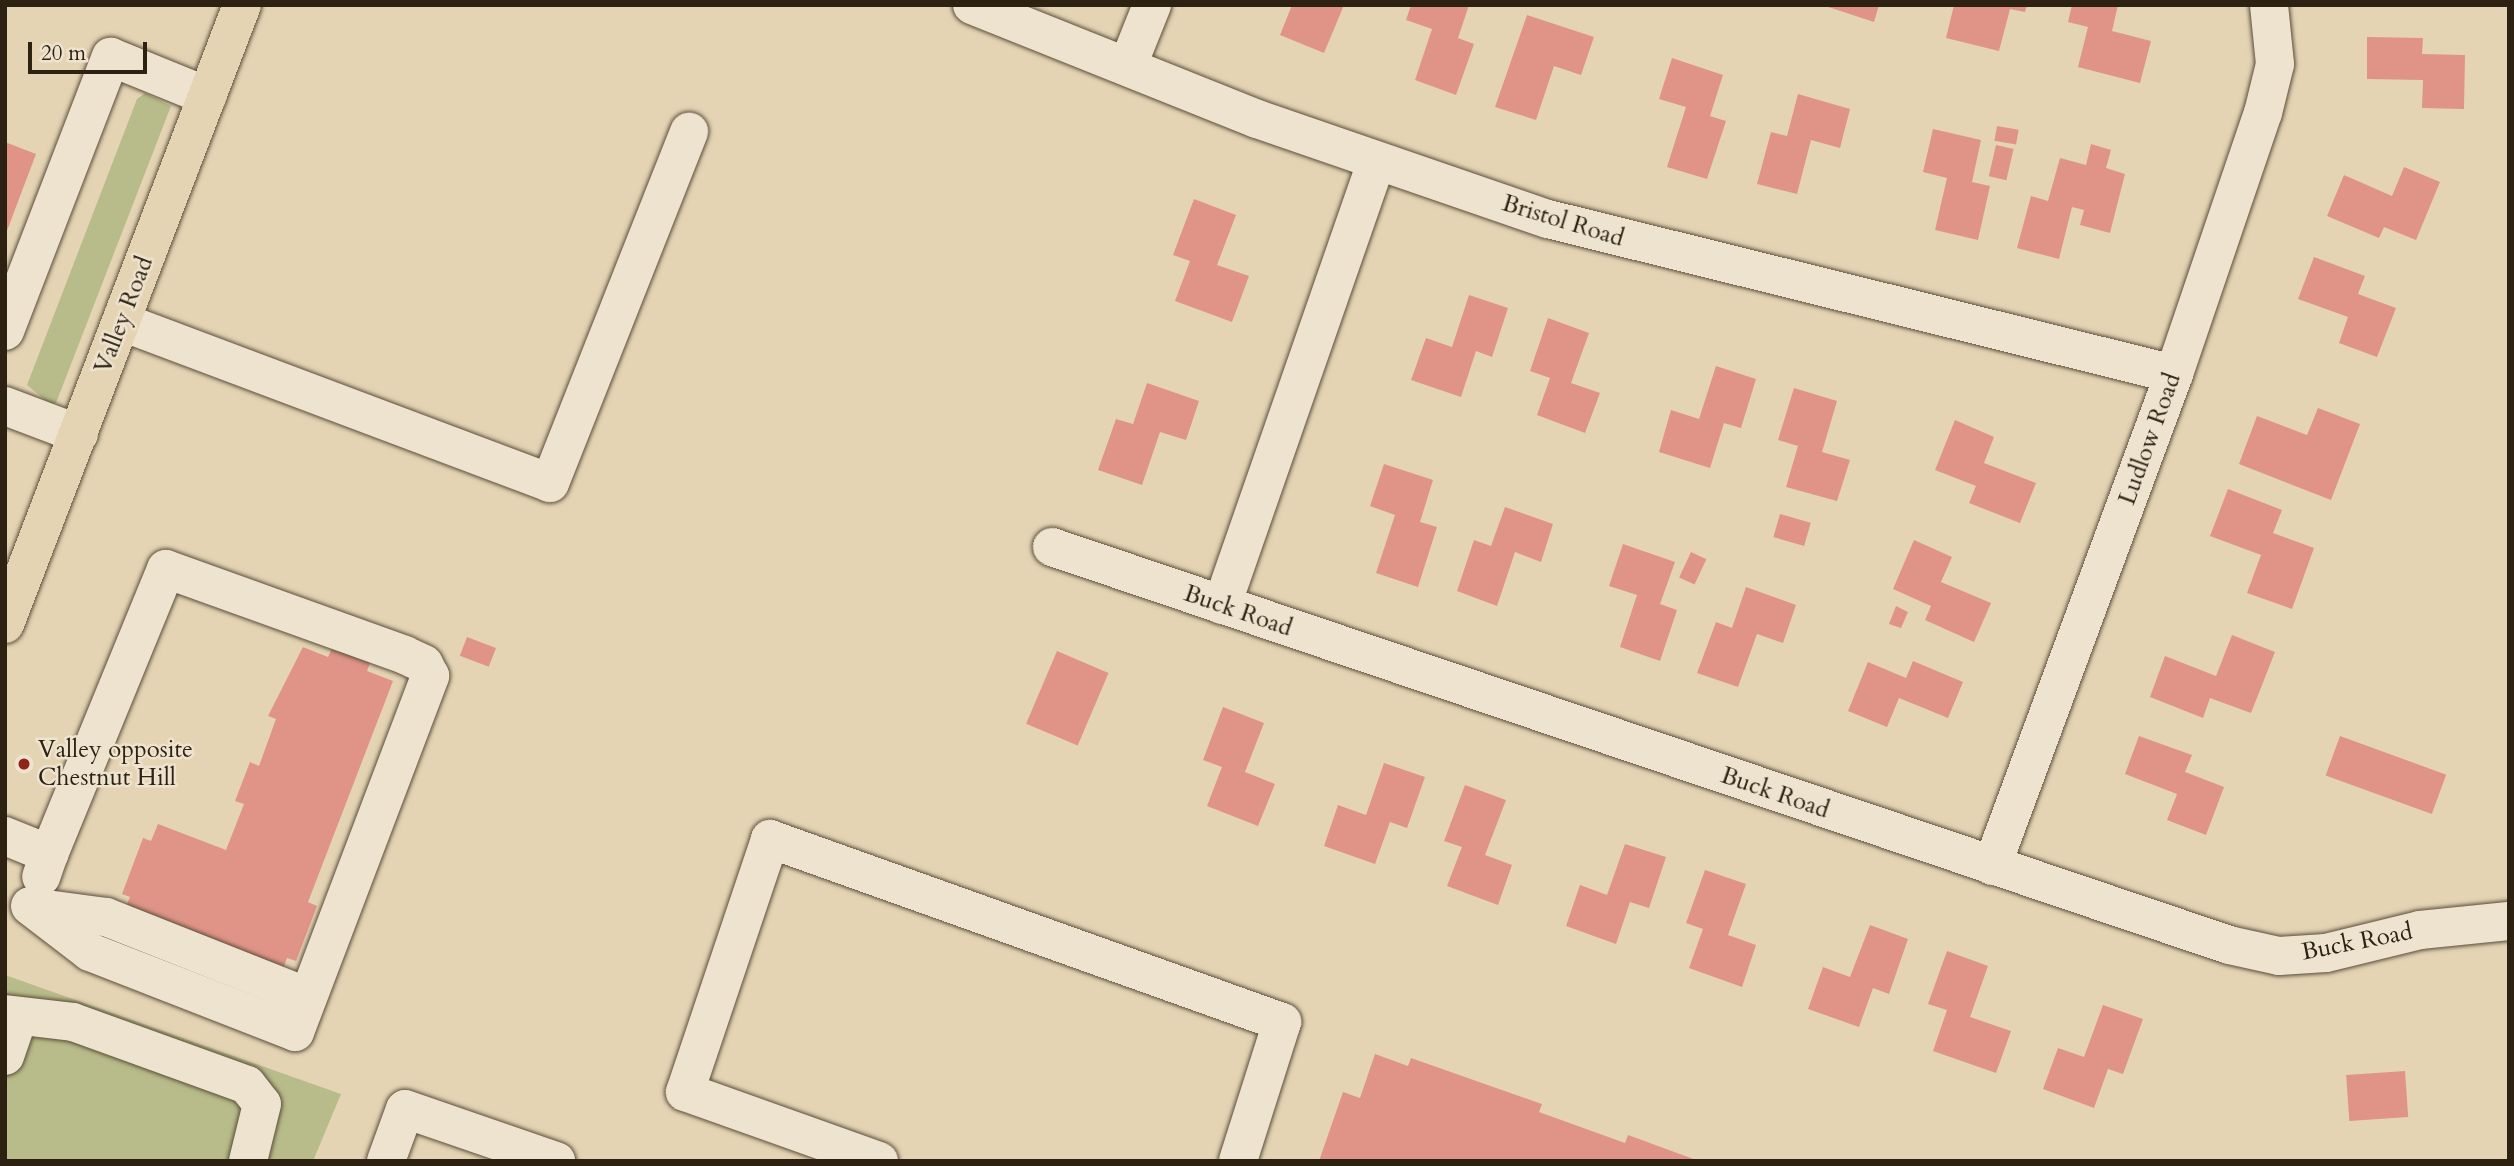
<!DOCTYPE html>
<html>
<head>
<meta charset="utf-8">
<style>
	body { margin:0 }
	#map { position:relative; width:2514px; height:1166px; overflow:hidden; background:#e4d4b4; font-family:Cardo,serif }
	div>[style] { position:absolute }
	.green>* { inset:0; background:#b8bc8a }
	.building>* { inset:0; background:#e09487; transform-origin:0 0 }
	.roads { filter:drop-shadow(0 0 2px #5b4e3a) drop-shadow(0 0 2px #5b4e3a) }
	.minor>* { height:38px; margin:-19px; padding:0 19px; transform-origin:19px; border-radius:19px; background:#ede3ce }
	.major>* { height:38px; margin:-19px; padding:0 19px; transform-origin:19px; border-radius:19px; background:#e4d4b4 }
	.dots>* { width:19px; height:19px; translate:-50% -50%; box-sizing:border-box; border:4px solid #ede3ce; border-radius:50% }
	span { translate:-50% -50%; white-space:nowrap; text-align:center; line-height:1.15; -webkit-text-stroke:5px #ede3ce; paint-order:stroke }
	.street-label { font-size:24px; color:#2d2111 }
	.poi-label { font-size:24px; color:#2d2111 }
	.left { translate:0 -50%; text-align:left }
	.frame { position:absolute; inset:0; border:7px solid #2d2111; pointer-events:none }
	.scale { position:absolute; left:28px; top:42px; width:119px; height:32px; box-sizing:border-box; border:4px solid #2d2111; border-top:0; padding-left:9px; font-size:21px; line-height:24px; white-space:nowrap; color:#2d2111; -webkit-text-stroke:5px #ede3ce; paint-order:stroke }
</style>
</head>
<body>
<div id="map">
	<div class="green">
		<i style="clip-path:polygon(145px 93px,171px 106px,56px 403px,50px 404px,27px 385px,137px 99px)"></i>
		<i style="clip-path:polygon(5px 975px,341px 1094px,313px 1161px,5px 1161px)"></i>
	</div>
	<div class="building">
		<i style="clip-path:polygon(1292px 5px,1344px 5px,1324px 53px,1280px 35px)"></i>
		<i style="clip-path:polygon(1411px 5px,1469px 5px,1458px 38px,1474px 44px,1456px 95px,1415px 80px,1432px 29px,1406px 20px)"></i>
		<i style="clip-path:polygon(1822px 5px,1879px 5px,1874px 22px)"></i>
		<i style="clip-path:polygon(1954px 5px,2027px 5px,2025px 12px,2010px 9px,1999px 51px,1946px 38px)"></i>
		<i style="clip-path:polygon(2072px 5px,2118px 5px,2112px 31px,2151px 41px,2140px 83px,2078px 67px,2088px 27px,2068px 22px)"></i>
		<i style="clip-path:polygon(1527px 15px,1594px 37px,1581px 75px,1554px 66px,1536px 120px,1495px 107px)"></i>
		<i style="clip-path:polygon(2367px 37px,2423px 38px,2422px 54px,2465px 55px,2464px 109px,2422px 108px,2423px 80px,2367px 79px)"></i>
		<i style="clip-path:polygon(1672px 58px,1723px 75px,1710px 116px,1726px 121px,1707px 179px,1667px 167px,1686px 107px,1659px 99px)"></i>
		<i style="clip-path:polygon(1798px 94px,1850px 109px,1840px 148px,1811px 140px,1797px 194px,1757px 184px,1771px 132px,1787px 136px)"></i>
		<i style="left:1997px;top:126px;width:22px;height:15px;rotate:10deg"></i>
		<i style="clip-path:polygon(1933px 129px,1981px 140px,1972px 182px,1990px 186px,1978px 240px,1935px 230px,1947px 178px,1923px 172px)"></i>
		<i style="clip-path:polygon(5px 142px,36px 154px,5px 236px)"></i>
		<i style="clip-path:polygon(2091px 144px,2111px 150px,2106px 168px,2125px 174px,2110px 233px,2080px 225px,2084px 210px,2072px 207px,2059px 259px,2017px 248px,2031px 196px,2048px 201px,2060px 158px,2086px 165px)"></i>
		<i style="left:1996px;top:145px;width:18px;height:32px;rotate:13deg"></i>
		<i style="clip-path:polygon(2404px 167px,2440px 182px,2416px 240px,2384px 227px,2379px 238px,2327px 216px,2344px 175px,2392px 196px)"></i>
		<i style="clip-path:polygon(1194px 199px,1236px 215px,1217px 265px,1249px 276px,1232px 322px,1175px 301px,1190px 261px,1173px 255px)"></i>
		<i style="clip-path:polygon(2314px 257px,2365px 276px,2358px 294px,2396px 308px,2377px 357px,2339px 343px,2348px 317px,2298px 299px)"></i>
		<i style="clip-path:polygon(1469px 295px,1508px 308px,1492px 357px,1476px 351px,1461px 397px,1411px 380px,1426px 338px,1452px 347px)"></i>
		<i style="clip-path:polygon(1548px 318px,1589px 333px,1571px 383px,1600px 393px,1585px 433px,1537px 415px,1550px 378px,1530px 371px)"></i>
		<i style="clip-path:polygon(1716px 366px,1756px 379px,1741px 428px,1724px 423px,1710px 468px,1659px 452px,1671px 410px,1699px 419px)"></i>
		<i style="clip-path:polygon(1147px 383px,1199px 401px,1186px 440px,1160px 432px,1142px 485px,1098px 470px,1116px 419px,1133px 424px)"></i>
		<i style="clip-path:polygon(1794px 388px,1837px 401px,1822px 452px,1850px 460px,1837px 501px,1786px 487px,1798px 446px,1778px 440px)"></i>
		<i style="clip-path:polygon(2318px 408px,2360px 424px,2331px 500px,2239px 464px,2257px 416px,2307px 435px)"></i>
		<i style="clip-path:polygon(1955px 420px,1994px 437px,1984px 463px,2036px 483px,2020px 523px,1969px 503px,1976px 486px,1935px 470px)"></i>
		<i style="clip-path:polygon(1384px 464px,1433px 480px,1420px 522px,1437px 527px,1418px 587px,1376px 573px,1395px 515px,1370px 506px)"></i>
		<i style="clip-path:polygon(2228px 489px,2282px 510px,2273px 533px,2314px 548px,2292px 609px,2247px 593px,2261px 555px,2210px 536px)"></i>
		<i style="clip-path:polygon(1505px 507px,1553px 524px,1541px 562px,1515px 552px,1497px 606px,1457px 591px,1474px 540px,1491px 546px)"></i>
		<i style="left:1780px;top:514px;width:32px;height:24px;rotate:16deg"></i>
		<i style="clip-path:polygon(1914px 540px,1952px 557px,1941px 582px,1991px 603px,1974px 642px,1925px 620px,1931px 606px,1893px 589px)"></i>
		<i style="clip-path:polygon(1623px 544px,1675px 562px,1660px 604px,1677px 610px,1660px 661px,1620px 647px,1637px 595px,1609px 586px)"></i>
		<i style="left:1691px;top:552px;width:17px;height:28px;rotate:25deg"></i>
		<i style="clip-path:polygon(1746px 587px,1796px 605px,1783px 643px,1757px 634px,1738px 687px,1697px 673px,1716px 622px,1732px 628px)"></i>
		<i style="clip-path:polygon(1896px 606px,1908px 612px,1901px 628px,1889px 624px)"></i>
		<i style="clip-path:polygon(2232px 635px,2275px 652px,2251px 713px,2210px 698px,2203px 718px,2150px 697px,2165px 656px,2216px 676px)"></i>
		<i style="left:467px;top:637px;width:31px;height:20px;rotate:21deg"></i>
		<i style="clip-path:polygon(303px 647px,328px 657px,332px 648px,370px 663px,367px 671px,393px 681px,308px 902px,317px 906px,296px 961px,287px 958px,281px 974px,123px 914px,130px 897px,122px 894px,143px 838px,151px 841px,158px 824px,226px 850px,244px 804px,235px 801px,250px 762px,259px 766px,276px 719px,268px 716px)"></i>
		<i style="left:1057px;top:651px;width:56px;height:79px;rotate:23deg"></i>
		<i style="clip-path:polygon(1913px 661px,1963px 682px,1948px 718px,1899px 698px,1887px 727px,1848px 711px,1868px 662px,1906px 678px)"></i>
		<i style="clip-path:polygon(1223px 707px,1264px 723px,1245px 772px,1275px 784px,1258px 826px,1207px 806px,1222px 767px,1203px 760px)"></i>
		<i style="clip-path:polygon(2139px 736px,2192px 755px,2185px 772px,2224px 787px,2206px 835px,2167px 820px,2177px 794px,2125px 774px)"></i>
		<i style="left:2340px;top:736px;width:113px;height:42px;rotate:20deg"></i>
		<i style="clip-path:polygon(1384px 763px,1425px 777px,1407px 828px,1390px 822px,1375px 864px,1324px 846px,1338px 805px,1366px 815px)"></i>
		<i style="clip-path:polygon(1465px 785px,1506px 800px,1485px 855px,1512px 865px,1498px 905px,1447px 886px,1462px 847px,1444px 841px)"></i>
		<i style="clip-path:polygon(1625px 844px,1666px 857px,1649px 908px,1630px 902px,1616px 944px,1566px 926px,1580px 885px,1607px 895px)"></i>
		<i style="clip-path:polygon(1705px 870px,1746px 884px,1728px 935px,1756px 945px,1742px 987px,1689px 968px,1703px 929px,1686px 923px)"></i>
		<i style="clip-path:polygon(1870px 925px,1908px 939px,1889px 994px,1873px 988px,1859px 1027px,1808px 1009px,1823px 967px,1850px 977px)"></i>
		<i style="clip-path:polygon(1947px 951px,1988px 966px,1970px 1017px,2011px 1031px,1996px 1073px,1933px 1051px,1947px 1010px,1928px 1004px)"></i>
		<i style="clip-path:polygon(2103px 1005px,2143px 1019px,2123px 1074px,2108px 1069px,2094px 1108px,2043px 1089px,2058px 1048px,2084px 1057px)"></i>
		<i style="clip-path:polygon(1375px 1054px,1408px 1066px,1411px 1058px,1542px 1104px,1539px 1112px,1625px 1143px,1628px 1135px,1699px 1161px,1319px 1161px,1343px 1092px,1360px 1098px)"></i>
		<i style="left:2405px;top:1071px;width:46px;height:59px;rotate:86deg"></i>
	</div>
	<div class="roads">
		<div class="minor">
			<i style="left:972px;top:5px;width:307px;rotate:21.8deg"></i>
			<i style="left:1257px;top:119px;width:308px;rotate:19deg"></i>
			<i style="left:1548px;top:219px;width:645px;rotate:13.91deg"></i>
			<i style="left:1128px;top:65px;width:65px;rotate:-68.2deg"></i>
			<i style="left:122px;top:322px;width:457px;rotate:20.6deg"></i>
			<i style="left:550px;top:483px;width:378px;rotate:-68.4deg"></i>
			<i style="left:5px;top:331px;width:294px;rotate:-68.9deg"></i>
			<i style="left:111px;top:57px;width:104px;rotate:22.1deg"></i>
			<i style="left:5px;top:406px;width:79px;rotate:20.7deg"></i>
			<i style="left:1052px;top:547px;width:1242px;rotate:18.68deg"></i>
			<i style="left:2229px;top:945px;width:51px;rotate:12.4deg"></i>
			<i style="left:2279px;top:956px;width:47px;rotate:-3.7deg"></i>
			<i style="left:2326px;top:953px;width:97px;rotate:-13.7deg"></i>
			<i style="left:2420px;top:930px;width:89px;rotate:-5.8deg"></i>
			<i style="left:1222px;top:605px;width:470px;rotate:-70.8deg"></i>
			<i style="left:5px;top:836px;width:48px;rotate:22.2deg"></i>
			<i style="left:49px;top:854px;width:24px;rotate:109deg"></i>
			<i style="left:1992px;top:866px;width:525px;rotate:-69.7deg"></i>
			<i style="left:2174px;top:374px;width:276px;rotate:-71.2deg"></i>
			<i style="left:2263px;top:113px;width:50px;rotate:-76.2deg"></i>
			<i style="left:2275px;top:64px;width:59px;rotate:-95.8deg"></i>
			<i style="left:30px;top:906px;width:76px;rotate:37.5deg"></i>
			<i style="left:90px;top:952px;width:220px;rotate:21.3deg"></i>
			<i style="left:295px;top:1032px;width:381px;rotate:-69.2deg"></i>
			<i style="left:430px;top:676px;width:13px;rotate:-117deg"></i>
			<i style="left:424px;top:664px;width:21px;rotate:-155deg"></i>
			<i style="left:405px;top:655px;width:254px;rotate:-160.2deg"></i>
			<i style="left:166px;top:569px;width:308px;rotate:112.3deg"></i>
			<i style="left:32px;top:907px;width:75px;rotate:7.7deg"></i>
			<i style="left:106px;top:917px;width:217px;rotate:21.6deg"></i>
			<i style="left:5px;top:1014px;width:68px;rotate:6.7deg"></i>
			<i style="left:73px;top:1022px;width:185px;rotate:19.9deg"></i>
			<i style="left:247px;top:1085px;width:24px;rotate:52deg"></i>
			<i style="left:262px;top:1104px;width:59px;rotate:103.8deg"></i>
			<i style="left:5px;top:1056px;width:39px;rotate:-71deg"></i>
			<i style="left:386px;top:1161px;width:55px;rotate:-69.9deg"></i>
			<i style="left:405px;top:1109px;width:160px;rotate:19deg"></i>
			<i style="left:879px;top:1161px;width:206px;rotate:-160.4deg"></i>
			<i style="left:685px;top:1092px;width:267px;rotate:-71.4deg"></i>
			<i style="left:770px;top:839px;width:544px;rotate:19.67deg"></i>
			<i style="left:1282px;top:1022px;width:146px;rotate:107.6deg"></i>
		</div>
		<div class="major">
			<i style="left:5px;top:624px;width:663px;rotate:-69.05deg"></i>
		</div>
	</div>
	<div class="dots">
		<i style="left:24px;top:764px;background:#8f2418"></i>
	</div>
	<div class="street-label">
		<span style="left:1563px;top:221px;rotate:17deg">Bristol Road</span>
		<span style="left:124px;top:315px;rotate:-69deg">Valley Road</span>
		<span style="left:2150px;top:439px;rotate:-70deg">Ludlow Road</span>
		<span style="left:1238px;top:611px;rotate:19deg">Buck Road</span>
		<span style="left:1775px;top:793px;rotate:19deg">Buck Road</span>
		<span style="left:2357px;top:942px;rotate:-11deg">Buck Road</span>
	</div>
	<div class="poi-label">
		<span class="left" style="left:38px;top:764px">Valley opposite<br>Chestnut Hill</span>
	</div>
	<div class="frame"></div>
	<div class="scale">20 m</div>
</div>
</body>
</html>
